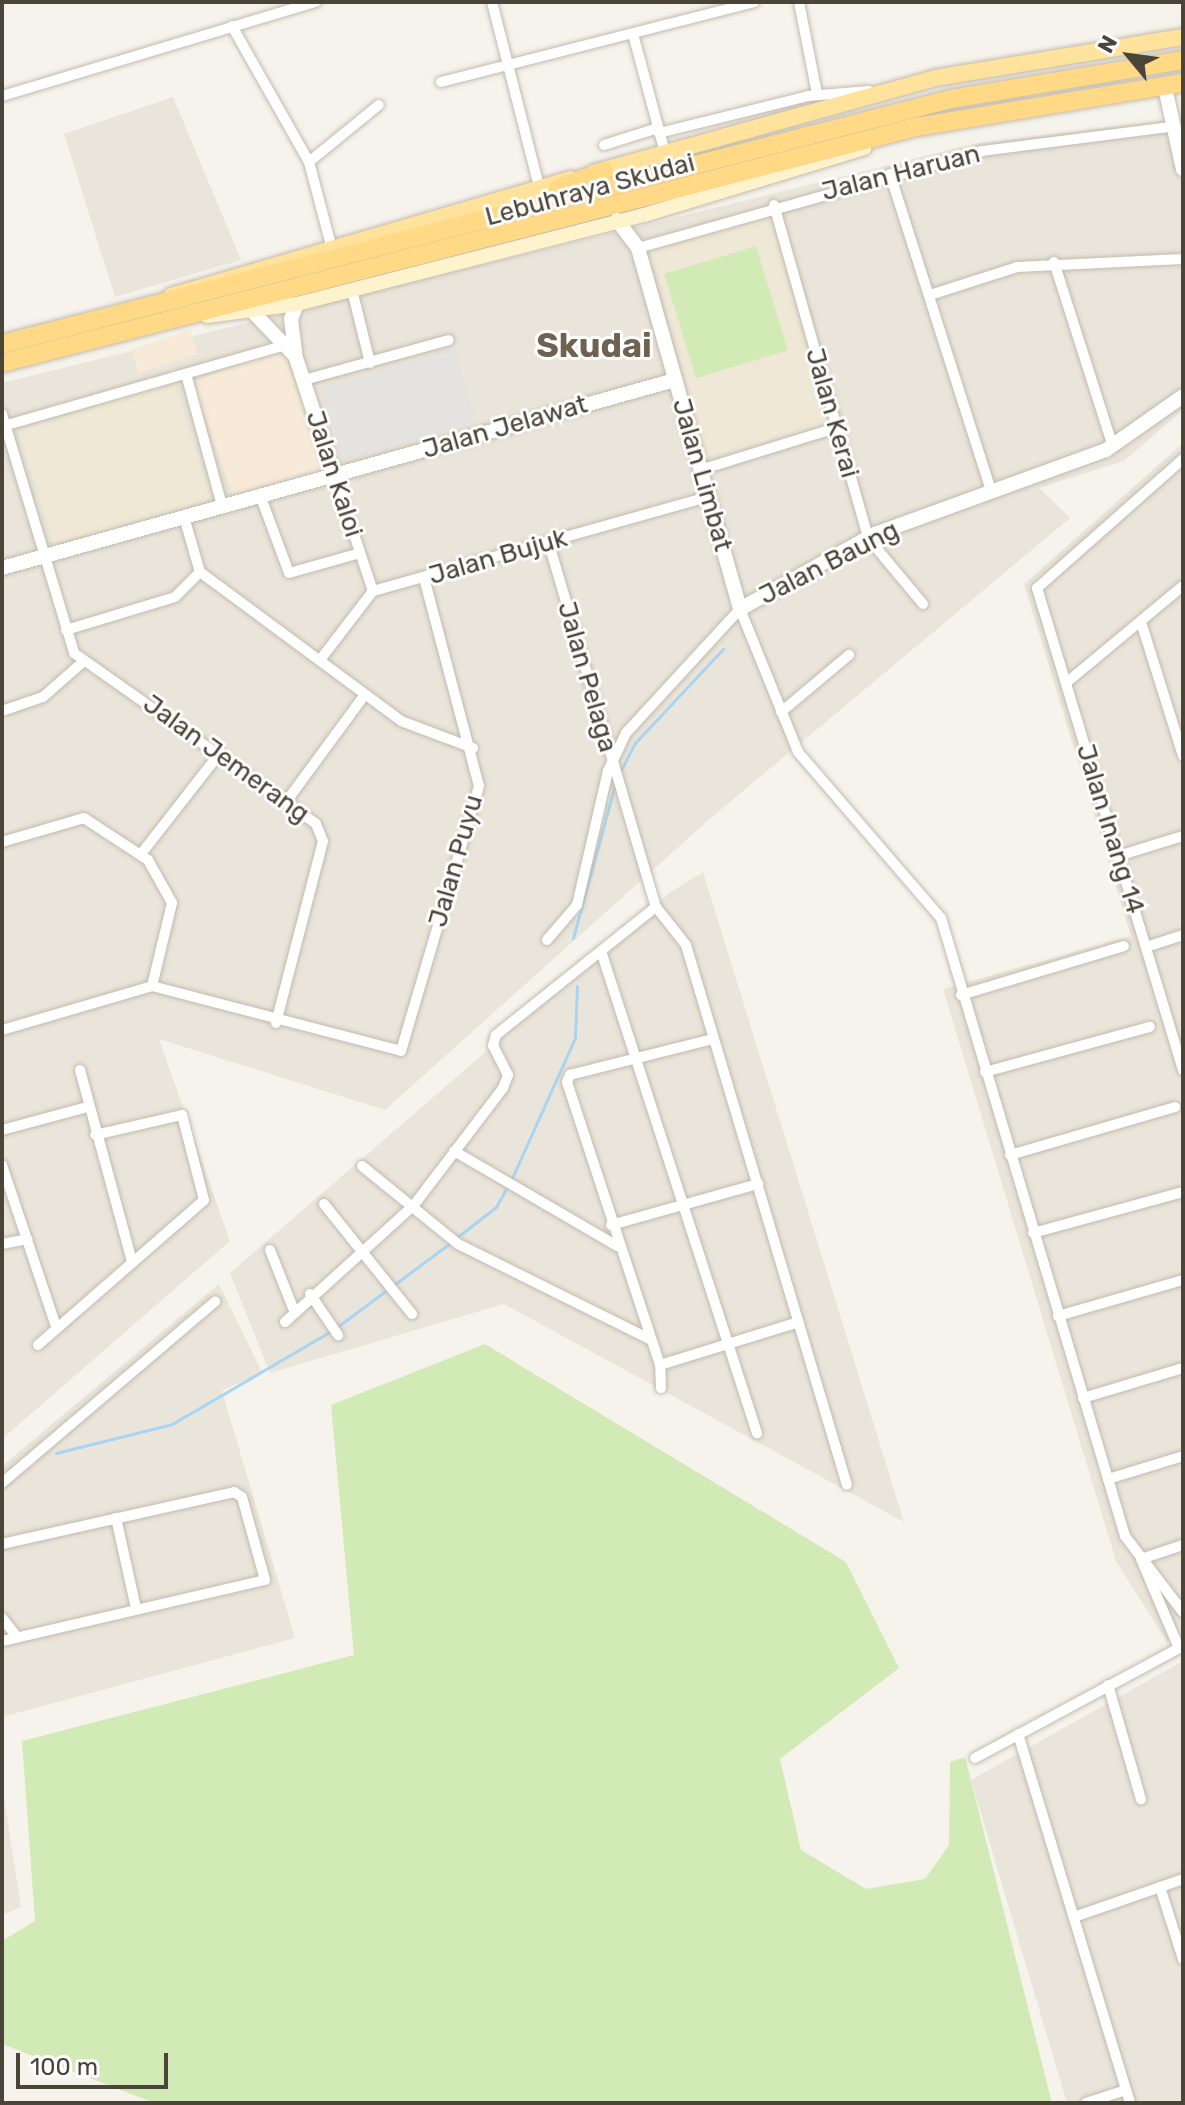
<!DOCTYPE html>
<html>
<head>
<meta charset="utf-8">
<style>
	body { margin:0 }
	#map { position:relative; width:1185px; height:2105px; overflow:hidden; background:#f6f3ec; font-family:Rubik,sans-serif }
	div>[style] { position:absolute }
	.residential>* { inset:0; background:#eae5da }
	.commercial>* { inset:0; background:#f7ead8; transform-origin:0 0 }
	.education>* { inset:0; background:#efe8d6; transform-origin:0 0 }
	.green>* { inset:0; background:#d2eab5; transform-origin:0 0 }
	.parking>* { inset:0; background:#e5e3e0 }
	.stream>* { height:3px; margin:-1.5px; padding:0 1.5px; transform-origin:1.5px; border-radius:1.5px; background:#a9d4f2 }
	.roads { filter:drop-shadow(0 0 2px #c2bbae) drop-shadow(0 0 2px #c2bbae) }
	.minor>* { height:10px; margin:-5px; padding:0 5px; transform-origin:5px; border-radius:5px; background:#fff }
	.tertiary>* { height:14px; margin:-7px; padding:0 7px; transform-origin:7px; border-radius:7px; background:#fff }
	.secondary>* { height:14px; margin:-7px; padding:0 7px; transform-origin:7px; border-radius:7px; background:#fff3cd }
	.primary>* { height:16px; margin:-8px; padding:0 8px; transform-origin:8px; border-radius:8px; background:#ffe39c }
	.trunk>* { height:18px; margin:-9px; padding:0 9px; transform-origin:9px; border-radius:9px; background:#ffd985 }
	span { translate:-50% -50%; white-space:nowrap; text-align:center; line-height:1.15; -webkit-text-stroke:6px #fff; paint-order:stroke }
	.street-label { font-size:26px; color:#4b4439 }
	.district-label { font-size:34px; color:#6e6250; font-weight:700 }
	.frame { position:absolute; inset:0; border:4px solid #4b4439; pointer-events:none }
	.north { position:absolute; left:1089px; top:16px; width:80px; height:80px; -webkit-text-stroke:6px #fff; paint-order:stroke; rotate:299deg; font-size:22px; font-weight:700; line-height:32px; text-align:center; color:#4b4439 }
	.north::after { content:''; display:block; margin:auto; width:28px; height:36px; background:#4b4439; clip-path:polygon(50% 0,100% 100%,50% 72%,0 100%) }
	.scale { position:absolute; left:16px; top:2053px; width:152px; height:36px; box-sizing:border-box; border:4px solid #4b4439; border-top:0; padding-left:10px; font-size:24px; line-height:28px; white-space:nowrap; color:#4b4439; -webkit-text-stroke:6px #fff; paint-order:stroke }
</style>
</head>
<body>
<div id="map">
	<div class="residential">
		<i style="clip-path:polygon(173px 97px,241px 260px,115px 297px,64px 134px)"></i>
		<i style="clip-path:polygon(1183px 118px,1183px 410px,1124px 461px,1039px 488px,1070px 518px,712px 817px,385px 1110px,159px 1039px,230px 1241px,2px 1439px,2px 383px,974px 144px)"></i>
		<i style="clip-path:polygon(1183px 443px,1183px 1633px,1167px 1642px,1116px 1561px,943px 989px,1131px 936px,1024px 584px)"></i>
		<i style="clip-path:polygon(703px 872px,904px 1522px,504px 1304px,270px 1373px,230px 1273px,669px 893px)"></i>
		<i style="clip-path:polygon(219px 1284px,262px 1372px,222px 1391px,295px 1638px,2px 1717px,2px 1466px)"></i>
		<i style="clip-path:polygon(1183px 1661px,1183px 2103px,1067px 2103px,971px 1780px)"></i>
		<i style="clip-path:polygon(2px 1785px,21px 1907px,2px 1915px)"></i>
	</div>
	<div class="commercial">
		<i style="left:190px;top:330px;width:25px;height:62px;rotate:72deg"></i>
		<i style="left:283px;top:349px;width:130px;height:97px;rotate:70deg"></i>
	</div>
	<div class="education">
		<i style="left:774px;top:216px;width:215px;height:128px;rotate:75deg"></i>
		<i style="left:173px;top:381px;width:124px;height:163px;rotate:72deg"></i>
	</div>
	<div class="green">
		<i style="left:756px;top:246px;width:109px;height:96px;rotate:73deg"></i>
		<i style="clip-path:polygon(485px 1344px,846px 1562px,899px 1668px,780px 1759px,801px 1850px,866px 1889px,925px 1879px,949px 1845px,950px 1762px,965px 1757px,1052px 2103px,154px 2103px,2px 2044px,2px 1941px,35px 1921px,22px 1741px,354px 1655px,331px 1405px)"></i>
	</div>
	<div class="parking">
		<i style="clip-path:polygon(455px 348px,476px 422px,350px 460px,339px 456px,321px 388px)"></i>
	</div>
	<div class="stream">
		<i style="left:619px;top:774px;width:35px;rotate:-63deg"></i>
		<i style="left:635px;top:743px;width:129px;rotate:-46.9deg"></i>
		<i style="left:573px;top:938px;width:160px;rotate:-74.7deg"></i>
		<i style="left:456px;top:1238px;width:51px;rotate:-37.8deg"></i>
		<i style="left:496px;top:1207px;width:33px;rotate:-61deg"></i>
		<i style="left:512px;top:1178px;width:154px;rotate:-65.8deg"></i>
		<i style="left:575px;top:1038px;width:52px;rotate:-87.8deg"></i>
		<i style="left:337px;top:1327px;width:141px;rotate:-36.6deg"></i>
		<i style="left:56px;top:1453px;width:120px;rotate:-14deg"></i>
		<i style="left:172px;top:1424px;width:184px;rotate:-30.3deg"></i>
	</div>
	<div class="roads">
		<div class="minor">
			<i style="left:492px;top:2px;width:190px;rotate:75.7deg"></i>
			<i style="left:799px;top:2px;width:94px;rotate:78.9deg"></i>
			<i style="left:232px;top:26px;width:156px;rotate:60.5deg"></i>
			<i style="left:309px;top:162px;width:86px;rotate:75.2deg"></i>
			<i style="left:633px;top:34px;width:123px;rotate:74.9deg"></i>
			<i style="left:441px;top:82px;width:323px;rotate:-14.3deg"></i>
			<i style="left:2px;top:96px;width:328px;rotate:-16.7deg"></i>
			<i style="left:659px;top:133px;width:154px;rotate:-13.9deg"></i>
			<i style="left:808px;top:96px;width:61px;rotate:-4.7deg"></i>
			<i style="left:604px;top:145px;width:57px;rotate:-17.5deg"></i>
			<i style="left:309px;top:162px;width:90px;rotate:-39.2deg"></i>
			<i style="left:890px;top:174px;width:333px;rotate:72.3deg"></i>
			<i style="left:774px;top:205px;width:346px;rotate:74.2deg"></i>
			<i style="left:868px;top:538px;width:86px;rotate:50.2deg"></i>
			<i style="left:638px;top:248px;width:357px;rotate:-15.7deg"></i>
			<i style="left:982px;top:151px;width:189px;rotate:-7.3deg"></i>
			<i style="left:1054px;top:262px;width:194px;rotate:72.3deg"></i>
			<i style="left:352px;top:290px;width:75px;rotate:76.1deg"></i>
			<i style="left:930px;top:295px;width:91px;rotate:-17.8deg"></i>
			<i style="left:1017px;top:267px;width:166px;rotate:-2.8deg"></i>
			<i style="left:186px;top:374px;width:137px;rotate:74.7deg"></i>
			<i style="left:304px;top:380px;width:150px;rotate:-15.4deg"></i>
			<i style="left:2px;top:414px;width:250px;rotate:73.2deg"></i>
			<i style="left:74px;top:653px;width:296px;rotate:35.2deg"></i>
			<i style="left:316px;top:824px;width:18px;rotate:68deg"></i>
			<i style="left:323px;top:841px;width:188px;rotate:104.5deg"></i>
			<i style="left:7px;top:425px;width:290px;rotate:-16deg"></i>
			<i style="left:1183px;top:459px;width:195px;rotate:138.5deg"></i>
			<i style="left:1037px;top:588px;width:504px;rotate:73.15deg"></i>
			<i style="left:700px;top:470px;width:142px;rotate:-17.2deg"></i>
			<i style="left:334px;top:474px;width:123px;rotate:71.6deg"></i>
			<i style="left:260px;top:495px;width:83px;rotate:69.6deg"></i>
			<i style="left:289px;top:573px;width:74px;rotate:-15.7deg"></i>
			<i style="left:184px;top:517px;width:57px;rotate:73.8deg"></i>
			<i style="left:200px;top:572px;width:250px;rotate:36.5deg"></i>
			<i style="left:401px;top:721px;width:77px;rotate:20.6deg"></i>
			<i style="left:549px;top:544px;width:378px;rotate:73.6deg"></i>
			<i style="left:656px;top:907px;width:48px;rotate:51.7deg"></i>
			<i style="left:686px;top:945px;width:563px;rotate:73.4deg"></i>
			<i style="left:1141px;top:622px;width:140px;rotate:72.6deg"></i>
			<i style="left:66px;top:630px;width:114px;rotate:-16.8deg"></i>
			<i style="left:175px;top:597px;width:35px;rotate:-45deg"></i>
			<i style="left:320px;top:660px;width:87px;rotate:-52.5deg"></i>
			<i style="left:373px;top:591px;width:347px;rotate:-15.7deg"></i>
			<i style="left:1066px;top:683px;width:152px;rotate:-39.7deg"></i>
			<i style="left:2px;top:711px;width:43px;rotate:-18.9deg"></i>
			<i style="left:43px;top:697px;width:55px;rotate:-41.3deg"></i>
			<i style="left:781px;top:712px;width:89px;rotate:-40deg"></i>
			<i style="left:286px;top:802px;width:132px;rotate:-53.7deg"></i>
			<i style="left:2px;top:842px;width:85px;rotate:-16.3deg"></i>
			<i style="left:84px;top:818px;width:77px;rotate:33.3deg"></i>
			<i style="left:148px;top:860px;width:49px;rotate:60.8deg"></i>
			<i style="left:172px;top:903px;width:85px;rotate:103.5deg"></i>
			<i style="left:141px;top:854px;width:128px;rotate:-52deg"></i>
			<i style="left:1118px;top:856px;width:68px;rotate:-17.1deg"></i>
			<i style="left:547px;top:940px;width:46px;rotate:-49.4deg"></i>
			<i style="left:577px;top:905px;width:138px;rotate:-77deg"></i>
			<i style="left:608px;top:771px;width:42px;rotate:-64.7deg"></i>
			<i style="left:626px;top:733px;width:168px;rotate:-47.4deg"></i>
			<i style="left:740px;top:609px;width:154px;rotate:67.9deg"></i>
			<i style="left:798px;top:752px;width:219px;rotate:49.3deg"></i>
			<i style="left:941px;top:918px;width:645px;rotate:73.42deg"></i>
			<i style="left:1125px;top:1536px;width:96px;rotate:52.7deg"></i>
			<i style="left:1146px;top:947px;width:39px;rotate:-18deg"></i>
			<i style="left:601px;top:951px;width:507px;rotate:72.07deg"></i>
			<i style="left:961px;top:995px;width:170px;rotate:-16.7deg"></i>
			<i style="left:2px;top:1030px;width:156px;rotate:-16.3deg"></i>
			<i style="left:152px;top:986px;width:257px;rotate:14.6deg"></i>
			<i style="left:401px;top:1051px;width:276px;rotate:-73.6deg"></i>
			<i style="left:479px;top:786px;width:215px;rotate:-104.8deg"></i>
			<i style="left:80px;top:1070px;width:199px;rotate:74.8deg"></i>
			<i style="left:985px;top:1072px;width:171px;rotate:-15.3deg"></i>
			<i style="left:2px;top:1130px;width:88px;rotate:-15.1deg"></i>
			<i style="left:454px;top:1151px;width:189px;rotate:30.2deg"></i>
			<i style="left:1010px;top:1155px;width:172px;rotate:-16.2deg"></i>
			<i style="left:2px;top:1165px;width:170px;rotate:71.5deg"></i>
			<i style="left:362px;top:1166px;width:124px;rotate:39.1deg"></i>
			<i style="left:458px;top:1244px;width:216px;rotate:26.4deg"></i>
			<i style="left:324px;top:1204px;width:141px;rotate:51.3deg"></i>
			<i style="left:611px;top:1225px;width:153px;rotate:-15.6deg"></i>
			<i style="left:1033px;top:1233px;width:156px;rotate:-15.3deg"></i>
			<i style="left:2px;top:1244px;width:26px;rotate:-11deg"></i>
			<i style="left:270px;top:1250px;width:62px;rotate:68.4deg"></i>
			<i style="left:310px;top:1294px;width:50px;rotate:55.7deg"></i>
			<i style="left:1058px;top:1316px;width:130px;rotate:-16.1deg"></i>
			<i style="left:285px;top:1322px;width:174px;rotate:-42.2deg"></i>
			<i style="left:414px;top:1205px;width:147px;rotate:-52.7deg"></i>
			<i style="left:503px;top:1088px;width:14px;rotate:-69deg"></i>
			<i style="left:508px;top:1075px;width:33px;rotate:-117deg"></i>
			<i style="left:493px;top:1046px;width:11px;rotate:-75deg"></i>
			<i style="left:496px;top:1035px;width:205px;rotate:-38.7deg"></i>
			<i style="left:38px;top:1345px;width:220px;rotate:-41.1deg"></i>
			<i style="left:204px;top:1200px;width:88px;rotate:-104.5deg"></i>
			<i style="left:182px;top:1115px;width:89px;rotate:167.1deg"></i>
			<i style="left:660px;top:1365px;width:145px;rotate:-17.2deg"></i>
			<i style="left:661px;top:1388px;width:23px;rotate:-92deg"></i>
			<i style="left:660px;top:1365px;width:298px;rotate:-108.2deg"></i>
			<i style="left:567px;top:1082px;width:8px;rotate:-67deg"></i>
			<i style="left:570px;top:1075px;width:147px;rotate:-14.1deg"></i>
			<i style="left:1083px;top:1398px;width:104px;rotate:-16.7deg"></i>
			<i style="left:1108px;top:1479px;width:78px;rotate:-17deg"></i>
			<i style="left:2px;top:1483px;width:280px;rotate:-40.4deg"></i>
			<i style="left:116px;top:1518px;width:92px;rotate:77.5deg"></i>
			<i style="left:2px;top:1544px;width:238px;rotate:-12.6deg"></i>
			<i style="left:234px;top:1492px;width:9px;rotate:32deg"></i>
			<i style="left:242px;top:1497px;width:86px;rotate:74.5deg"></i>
			<i style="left:265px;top:1580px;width:270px;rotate:166.9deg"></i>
			<i style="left:1141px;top:1559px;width:97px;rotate:66.9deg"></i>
			<i style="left:1141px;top:1559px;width:44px;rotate:-18.4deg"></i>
			<i style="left:2px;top:1618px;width:21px;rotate:51deg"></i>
			<i style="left:1108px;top:1685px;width:119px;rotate:73.9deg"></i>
			<i style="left:1018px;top:1734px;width:386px;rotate:73.1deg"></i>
			<i style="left:975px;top:1758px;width:236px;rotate:-28.3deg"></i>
			<i style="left:1160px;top:1887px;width:76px;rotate:72.3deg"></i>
			<i style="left:1074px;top:1917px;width:115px;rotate:-19.2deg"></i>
			<i style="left:1086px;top:2103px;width:42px;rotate:-18deg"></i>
		</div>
		<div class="tertiary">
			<i style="left:1166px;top:92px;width:79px;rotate:77.6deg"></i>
			<i style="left:617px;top:220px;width:35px;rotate:53deg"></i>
			<i style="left:638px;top:248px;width:375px;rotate:74.2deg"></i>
			<i style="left:740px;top:609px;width:154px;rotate:-29.1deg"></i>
			<i style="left:875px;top:534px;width:246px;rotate:-20deg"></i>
			<i style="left:1106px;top:450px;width:94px;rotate:-35deg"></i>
			<i style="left:297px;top:304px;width:16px;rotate:112deg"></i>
			<i style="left:291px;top:319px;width:39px;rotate:83deg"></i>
			<i style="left:296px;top:358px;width:122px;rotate:71.9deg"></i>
			<i style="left:254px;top:313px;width:57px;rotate:46.4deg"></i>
			<i style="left:2px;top:568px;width:699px;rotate:-15.61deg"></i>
		</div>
		<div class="secondary">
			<i style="left:207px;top:316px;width:91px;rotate:-7.6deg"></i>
			<i style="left:297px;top:304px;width:358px;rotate:-14.4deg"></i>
			<i style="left:644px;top:215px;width:230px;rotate:-16.9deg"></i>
		</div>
		<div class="primary">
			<i style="left:593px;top:173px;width:355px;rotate:-15.5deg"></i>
			<i style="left:935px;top:78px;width:251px;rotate:-9.4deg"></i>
			<i style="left:171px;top:296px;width:417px;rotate:-16.3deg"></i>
		</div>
		<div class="trunk">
			<i style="left:558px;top:188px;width:49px;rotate:-20.3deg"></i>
			<i style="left:2px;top:344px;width:980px;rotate:-14.48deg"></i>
			<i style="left:951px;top:99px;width:235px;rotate:-9.5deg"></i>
			<i style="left:2px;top:363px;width:944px;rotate:-14.48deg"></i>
			<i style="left:916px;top:127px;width:271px;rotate:-9.4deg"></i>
		</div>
	</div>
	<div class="street-label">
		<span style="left:901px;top:173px;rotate:-14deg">Jalan Haruan</span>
		<span style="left:590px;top:190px;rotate:-15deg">Lebuhraya Skudai</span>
		<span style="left:832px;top:413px;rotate:74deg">Jalan Kerai</span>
		<span style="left:505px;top:427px;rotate:-16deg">Jalan Jelawat</span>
		<span style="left:334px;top:474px;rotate:72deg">Jalan Kaloi</span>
		<span style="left:702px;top:475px;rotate:74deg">Jalan Limbat</span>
		<span style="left:498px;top:557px;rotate:-16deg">Jalan Bujuk</span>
		<span style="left:829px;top:563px;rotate:-27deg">Jalan Baung</span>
		<span style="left:587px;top:677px;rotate:74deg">Jalan Pelaga</span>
		<span style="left:226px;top:759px;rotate:36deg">Jalan Jemerang</span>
		<span style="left:1110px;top:829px;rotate:73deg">Jalan Inang 14</span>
		<span style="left:456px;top:861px;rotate:-74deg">Jalan Puyu</span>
	</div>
	<div class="district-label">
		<span style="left:594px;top:346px">Skudai</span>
	</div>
	<div class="frame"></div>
	<div class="north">N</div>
	<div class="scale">100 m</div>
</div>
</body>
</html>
